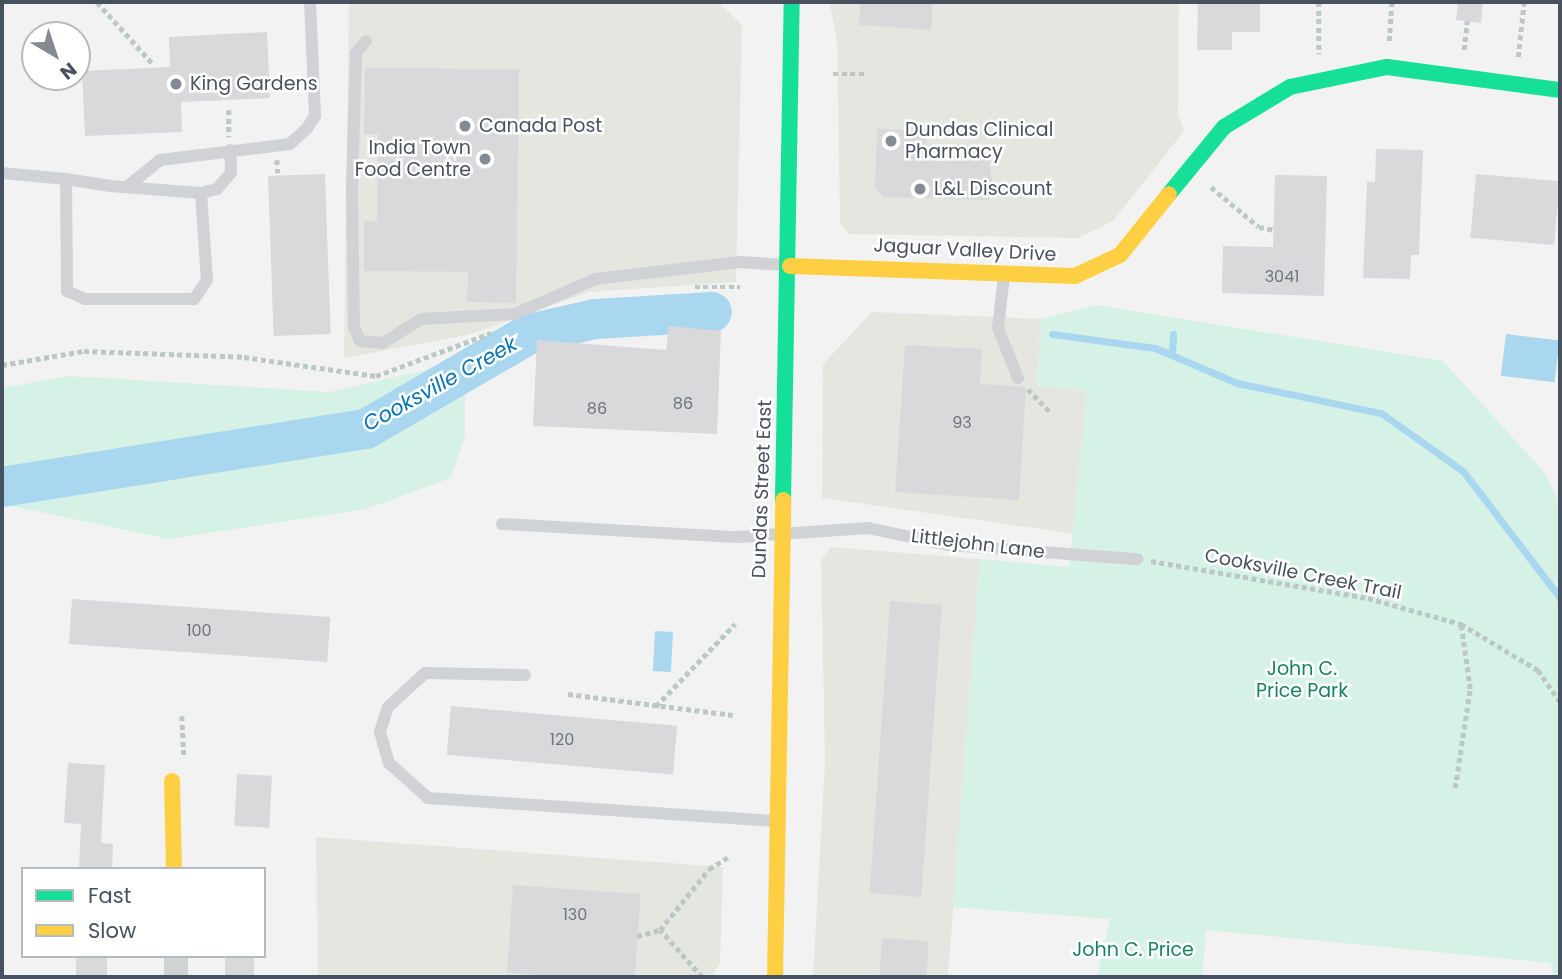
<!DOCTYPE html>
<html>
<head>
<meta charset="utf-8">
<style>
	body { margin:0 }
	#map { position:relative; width:1562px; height:979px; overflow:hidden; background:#f2f2f2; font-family:Poppins,sans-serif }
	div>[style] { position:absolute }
	.commercial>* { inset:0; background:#e6e6e0 }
	.green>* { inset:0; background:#d6f1e5 }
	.water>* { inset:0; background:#aad7f0; transform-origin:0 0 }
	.stream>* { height:7px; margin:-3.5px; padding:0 3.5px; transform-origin:3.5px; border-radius:3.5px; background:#aad7f0 }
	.river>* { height:40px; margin:-20px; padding:0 20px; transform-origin:20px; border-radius:20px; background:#aad7f0 }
	.building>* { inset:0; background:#d9d9db; transform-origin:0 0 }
	.path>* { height:4.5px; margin-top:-2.25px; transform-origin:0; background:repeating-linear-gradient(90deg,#bcc8c6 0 5px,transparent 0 8.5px) }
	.lane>* { height:12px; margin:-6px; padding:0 6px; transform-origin:6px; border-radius:6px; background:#d0d2d5 }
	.street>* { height:24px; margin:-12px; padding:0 12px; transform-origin:12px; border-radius:12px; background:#d0d2d5 }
	.fast>* { height:16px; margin:-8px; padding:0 8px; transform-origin:8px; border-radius:8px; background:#16e098 }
	.slow>* { height:16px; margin:-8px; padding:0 8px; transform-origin:8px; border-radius:8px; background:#ffcf43 }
	.dots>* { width:19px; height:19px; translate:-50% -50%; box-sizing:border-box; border:4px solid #fff; border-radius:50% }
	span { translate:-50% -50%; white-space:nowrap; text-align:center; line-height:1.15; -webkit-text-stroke:5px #fff; paint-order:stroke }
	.number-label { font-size:16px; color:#6e747f }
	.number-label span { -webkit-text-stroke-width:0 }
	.poi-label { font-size:19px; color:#48515f }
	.left { translate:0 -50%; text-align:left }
	.right { translate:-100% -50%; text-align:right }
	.street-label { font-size:19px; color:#48515f }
	.park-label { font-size:19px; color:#15845d }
	.water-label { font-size:21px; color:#0875b2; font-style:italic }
	.frame { position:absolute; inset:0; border:4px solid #48515f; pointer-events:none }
	.legend { position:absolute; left:21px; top:867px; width:245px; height:91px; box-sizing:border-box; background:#fff; border:2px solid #b6b9bf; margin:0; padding:9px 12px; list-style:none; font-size:21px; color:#48515f }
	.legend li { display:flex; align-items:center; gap:14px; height:35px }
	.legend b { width:35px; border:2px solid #b6b9bf }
	.north { position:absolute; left:21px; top:21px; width:70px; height:70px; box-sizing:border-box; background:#fff; border:2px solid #b6b9bf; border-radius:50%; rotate:141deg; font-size:19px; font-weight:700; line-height:28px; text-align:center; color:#48515f }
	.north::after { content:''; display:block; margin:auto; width:24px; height:32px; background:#848992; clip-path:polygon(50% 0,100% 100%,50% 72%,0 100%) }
</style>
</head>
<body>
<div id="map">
	<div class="commercial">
		<i style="clip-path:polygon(349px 2px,718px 2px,742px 25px,736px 282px,589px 292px,468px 335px,344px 358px)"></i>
		<i style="clip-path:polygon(829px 2px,1179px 2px,1178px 113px,1184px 131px,1113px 221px,1078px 238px,849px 234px,840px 223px,837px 39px)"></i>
		<i style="clip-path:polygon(872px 312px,1041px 319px,1037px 386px,1087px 391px,1076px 534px,822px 498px,823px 364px)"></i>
		<i style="clip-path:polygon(831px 547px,980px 559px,948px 977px,813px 977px,825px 761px,821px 560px)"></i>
		<i style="clip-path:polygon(316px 837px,723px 867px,720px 963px,712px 977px,318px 977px)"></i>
	</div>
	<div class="green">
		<i style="clip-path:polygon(1096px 305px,1443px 361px,1545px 473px,1560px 503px,1560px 977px,1553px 977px,1551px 963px,1206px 930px,1202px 977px,1097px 977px,1110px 919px,953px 907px,980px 559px,1069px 567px,1087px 391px,1037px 386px,1041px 319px)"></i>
		<i style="clip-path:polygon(465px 361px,465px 436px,451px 478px,366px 509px,169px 539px,2px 504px,2px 388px,70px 376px,329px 392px)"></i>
	</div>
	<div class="water">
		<i style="left:1506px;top:334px;width:54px;height:42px;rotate:7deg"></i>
		<i style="left:655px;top:631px;width:18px;height:40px;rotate:3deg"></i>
	</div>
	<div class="stream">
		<i style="left:1052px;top:334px;width:104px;rotate:7.7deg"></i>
		<i style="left:1155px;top:348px;width:89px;rotate:23.1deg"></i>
		<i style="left:1237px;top:383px;width:147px;rotate:11.8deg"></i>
		<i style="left:1381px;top:413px;width:100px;rotate:35.3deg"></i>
		<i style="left:1463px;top:471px;width:160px;rotate:52.6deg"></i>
		<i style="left:1172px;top:354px;width:20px;rotate:-87deg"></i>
	</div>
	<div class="river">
		<i style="left:2px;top:487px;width:369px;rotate:-9.1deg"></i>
		<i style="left:366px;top:429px;width:189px;rotate:-30.2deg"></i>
		<i style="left:529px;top:334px;width:68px;rotate:-12.8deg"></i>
		<i style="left:595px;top:319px;width:117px;rotate:-3.4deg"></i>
	</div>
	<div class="building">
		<i style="clip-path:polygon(861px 2px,933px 2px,931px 30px,859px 25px)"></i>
		<i style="clip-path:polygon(1198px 2px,1260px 2px,1260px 32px,1232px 32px,1232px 50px,1197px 50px)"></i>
		<i style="clip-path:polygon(1458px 2px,1483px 2px,1481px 23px,1456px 20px)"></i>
		<i style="clip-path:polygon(267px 32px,270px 98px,181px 102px,182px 132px,85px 136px,82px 71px,170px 67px,169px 37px)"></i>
		<i style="clip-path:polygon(365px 68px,519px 69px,516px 303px,467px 302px,468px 272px,364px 271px,364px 221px,377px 222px,378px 134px,364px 134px)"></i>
		<i style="clip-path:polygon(877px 129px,927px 130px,926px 154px,988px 156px,994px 193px,988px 200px,883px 197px,875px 188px)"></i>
		<i style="clip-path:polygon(1376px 149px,1423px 150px,1419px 255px,1411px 255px,1410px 279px,1363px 278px,1367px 182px,1375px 182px)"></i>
		<i style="left:325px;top:174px;width:160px;height:57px;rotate:88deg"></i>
		<i style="left:1476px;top:174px;width:84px;height:64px;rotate:5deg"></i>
		<i style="clip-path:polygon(1275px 175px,1327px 176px,1324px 296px,1222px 293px,1223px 246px,1273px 247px)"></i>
		<i style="clip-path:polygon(669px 326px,721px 331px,717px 434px,533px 426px,537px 340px,666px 350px)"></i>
		<i style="clip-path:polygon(905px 345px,982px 349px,980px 384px,1026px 387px,1019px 500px,895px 492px)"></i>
		<i style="left:72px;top:599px;width:259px;height:45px;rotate:4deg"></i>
		<i style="left:890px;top:601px;width:52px;height:293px;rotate:4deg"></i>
		<i style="left:451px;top:706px;width:227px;height:49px;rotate:5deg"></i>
		<i style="clip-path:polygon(68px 763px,105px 765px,101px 843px,113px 844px,112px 869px,79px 869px,81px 824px,64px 823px)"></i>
		<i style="left:237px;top:774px;width:35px;height:52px;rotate:3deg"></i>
		<i style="left:513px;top:885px;width:128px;height:88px;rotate:4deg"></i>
		<i style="left:882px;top:938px;width:47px;height:39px;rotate:4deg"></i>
		<i style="left:76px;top:956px;width:31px;height:21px"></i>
		<i style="left:225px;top:956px;width:29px;height:21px"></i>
	</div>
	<div class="path">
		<i style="left:97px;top:2px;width:85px;rotate:47.9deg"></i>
		<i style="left:1319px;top:2px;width:52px;rotate:90deg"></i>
		<i style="left:1389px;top:41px;width:39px;rotate:-86deg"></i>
		<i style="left:1464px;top:50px;width:29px;rotate:-84deg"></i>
		<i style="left:1518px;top:57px;width:55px;rotate:-83.8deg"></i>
		<i style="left:833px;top:74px;width:32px"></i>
		<i style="left:229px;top:110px;width:27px;rotate:90deg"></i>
		<i style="left:277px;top:160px;width:13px;rotate:86deg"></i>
		<i style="left:1211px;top:187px;width:62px;rotate:39.8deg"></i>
		<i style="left:1259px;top:227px;width:15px;rotate:11deg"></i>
		<i style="left:695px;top:287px;width:45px"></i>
		<i style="left:2px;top:365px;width:83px;rotate:-9.7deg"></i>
		<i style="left:84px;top:351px;width:160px;rotate:2.1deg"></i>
		<i style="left:244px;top:357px;width:133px;rotate:8.2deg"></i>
		<i style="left:376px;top:376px;width:123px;rotate:-20.5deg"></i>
		<i style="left:1028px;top:389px;width:32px;rotate:46deg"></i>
		<i style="left:1151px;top:561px;width:220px;rotate:9.7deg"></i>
		<i style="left:1368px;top:598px;width:97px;rotate:15.6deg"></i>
		<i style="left:1461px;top:624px;width:90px;rotate:30.9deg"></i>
		<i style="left:1538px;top:670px;width:38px;rotate:55deg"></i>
		<i style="left:568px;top:694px;width:166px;rotate:7.3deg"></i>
		<i style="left:656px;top:706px;width:114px;rotate:-46.1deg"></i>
		<i style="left:182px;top:716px;width:40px;rotate:87.1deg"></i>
		<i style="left:1455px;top:788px;width:100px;rotate:-81.4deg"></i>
		<i style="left:1470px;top:689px;width:65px;rotate:-98deg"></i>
		<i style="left:637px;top:936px;width:24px;rotate:-15deg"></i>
		<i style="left:702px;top:977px;width:63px;rotate:-131.8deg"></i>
		<i style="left:660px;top:930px;width:78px;rotate:-51.2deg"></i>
		<i style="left:709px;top:869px;width:22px;rotate:-32deg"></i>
	</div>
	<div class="lane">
		<i style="left:366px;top:41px;width:16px;rotate:130deg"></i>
		<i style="left:356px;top:53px;width:136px;rotate:91.7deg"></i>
		<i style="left:352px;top:189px;width:138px;rotate:89.2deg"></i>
		<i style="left:354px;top:327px;width:15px;rotate:67deg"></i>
		<i style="left:360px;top:341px;width:23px;rotate:5deg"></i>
		<i style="left:383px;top:343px;width:45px;rotate:-32.3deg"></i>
		<i style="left:421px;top:319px;width:94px;rotate:-3deg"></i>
		<i style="left:515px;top:314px;width:87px;rotate:-23.6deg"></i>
		<i style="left:595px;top:279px;width:146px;rotate:-6.7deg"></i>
		<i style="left:740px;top:262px;width:44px;rotate:3.9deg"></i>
		<i style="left:2px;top:173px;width:64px;rotate:5.4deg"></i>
		<i style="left:66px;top:179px;width:45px;rotate:9deg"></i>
		<i style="left:110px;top:186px;width:91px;rotate:4.4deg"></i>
		<i style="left:201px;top:193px;width:87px;rotate:86.1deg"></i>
		<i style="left:207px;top:280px;width:23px;rotate:124deg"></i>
		<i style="left:194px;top:299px;width:109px;rotate:180deg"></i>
		<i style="left:85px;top:299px;width:20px;rotate:-156deg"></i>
		<i style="left:67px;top:291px;width:112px;rotate:-90.5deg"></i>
		<i style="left:127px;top:187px;width:43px;rotate:-39.3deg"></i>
		<i style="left:160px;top:160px;width:131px;rotate:-7deg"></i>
		<i style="left:290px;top:144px;width:23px;rotate:-43deg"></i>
		<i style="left:307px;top:128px;width:14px;rotate:-56deg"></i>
		<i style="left:315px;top:116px;width:114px;rotate:-92.5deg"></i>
		<i style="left:201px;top:193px;width:16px;rotate:-14deg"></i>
		<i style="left:217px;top:189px;width:21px;rotate:-49deg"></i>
		<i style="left:231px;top:173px;width:23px;rotate:-92deg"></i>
		<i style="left:1004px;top:276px;width:52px;rotate:96.6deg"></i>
		<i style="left:998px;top:328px;width:54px;rotate:68.2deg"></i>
		<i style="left:502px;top:524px;width:235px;rotate:3.2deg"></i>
		<i style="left:737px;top:537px;width:131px;rotate:-3.9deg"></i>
		<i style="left:868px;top:528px;width:83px;rotate:11.9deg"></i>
		<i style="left:949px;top:545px;width:189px;rotate:4.3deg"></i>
		<i style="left:525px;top:675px;width:100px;rotate:-178.9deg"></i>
		<i style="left:425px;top:673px;width:50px;rotate:137.4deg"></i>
		<i style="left:388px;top:707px;width:26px;rotate:108deg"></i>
		<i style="left:380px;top:732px;width:32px;rotate:74deg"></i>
		<i style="left:389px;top:763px;width:52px;rotate:41.9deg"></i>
		<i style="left:428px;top:798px;width:346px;rotate:3.8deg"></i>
	</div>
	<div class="street">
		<i style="left:176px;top:956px;width:21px;rotate:90deg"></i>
	</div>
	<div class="fast">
		<i style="left:1169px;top:194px;width:87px;rotate:-50.6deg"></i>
		<i style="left:1224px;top:127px;width:77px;rotate:-31.2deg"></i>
		<i style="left:1290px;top:87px;width:99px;rotate:-11.7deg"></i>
		<i style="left:1387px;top:67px;width:175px;rotate:7.6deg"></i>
		<i style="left:783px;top:500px;width:498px;rotate:-89deg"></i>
	</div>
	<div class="slow">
		<i style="left:790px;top:266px;width:285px;rotate:2deg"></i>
		<i style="left:1075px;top:276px;width:50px;rotate:-25deg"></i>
		<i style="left:1120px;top:255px;width:78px;rotate:-51.2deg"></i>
		<i style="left:172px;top:781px;width:88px;rotate:88.7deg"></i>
		<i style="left:775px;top:977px;width:477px;rotate:-89deg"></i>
	</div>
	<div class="dots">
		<i style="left:176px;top:84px;background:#848992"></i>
		<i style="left:465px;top:126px;background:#848992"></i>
		<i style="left:891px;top:141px;background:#848992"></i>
		<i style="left:485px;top:159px;background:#848992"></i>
		<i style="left:920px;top:189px;background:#848992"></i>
	</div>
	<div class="number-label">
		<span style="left:1282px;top:277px">3041</span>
		<span style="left:683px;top:404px">86</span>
		<span style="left:597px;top:409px">86</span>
		<span style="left:962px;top:423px">93</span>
		<span style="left:199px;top:631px">100</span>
		<span style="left:562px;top:740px">120</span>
		<span style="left:575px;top:915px">130</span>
	</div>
	<div class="poi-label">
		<span class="left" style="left:190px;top:84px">King Gardens</span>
		<span class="left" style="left:479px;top:126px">Canada Post</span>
		<span class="left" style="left:905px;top:141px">Dundas Clinical<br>Pharmacy</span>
		<span class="right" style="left:471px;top:159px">India Town<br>Food Centre</span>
		<span class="left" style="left:934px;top:189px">L&amp;L Discount</span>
	</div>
	<div class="street-label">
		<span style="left:965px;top:250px;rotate:3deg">Jaguar Valley Drive</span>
		<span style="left:762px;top:489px;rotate:-88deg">Dundas Street East</span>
		<span style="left:978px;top:544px;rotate:7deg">Littlejohn Lane</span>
		<span style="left:1303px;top:574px;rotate:11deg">Cooksville Creek Trail</span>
	</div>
	<div class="park-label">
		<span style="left:1302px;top:680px">John C.<br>Price Park</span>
		<span style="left:1133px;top:950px">John C. Price</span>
	</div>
	<div class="water-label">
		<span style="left:440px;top:384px;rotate:-29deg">Cooksville Creek</span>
	</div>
	<div class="frame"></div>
	<ul class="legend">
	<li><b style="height:9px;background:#16e098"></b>Fast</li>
	<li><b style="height:9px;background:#ffcf43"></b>Slow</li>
	</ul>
	<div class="north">N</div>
</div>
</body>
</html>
